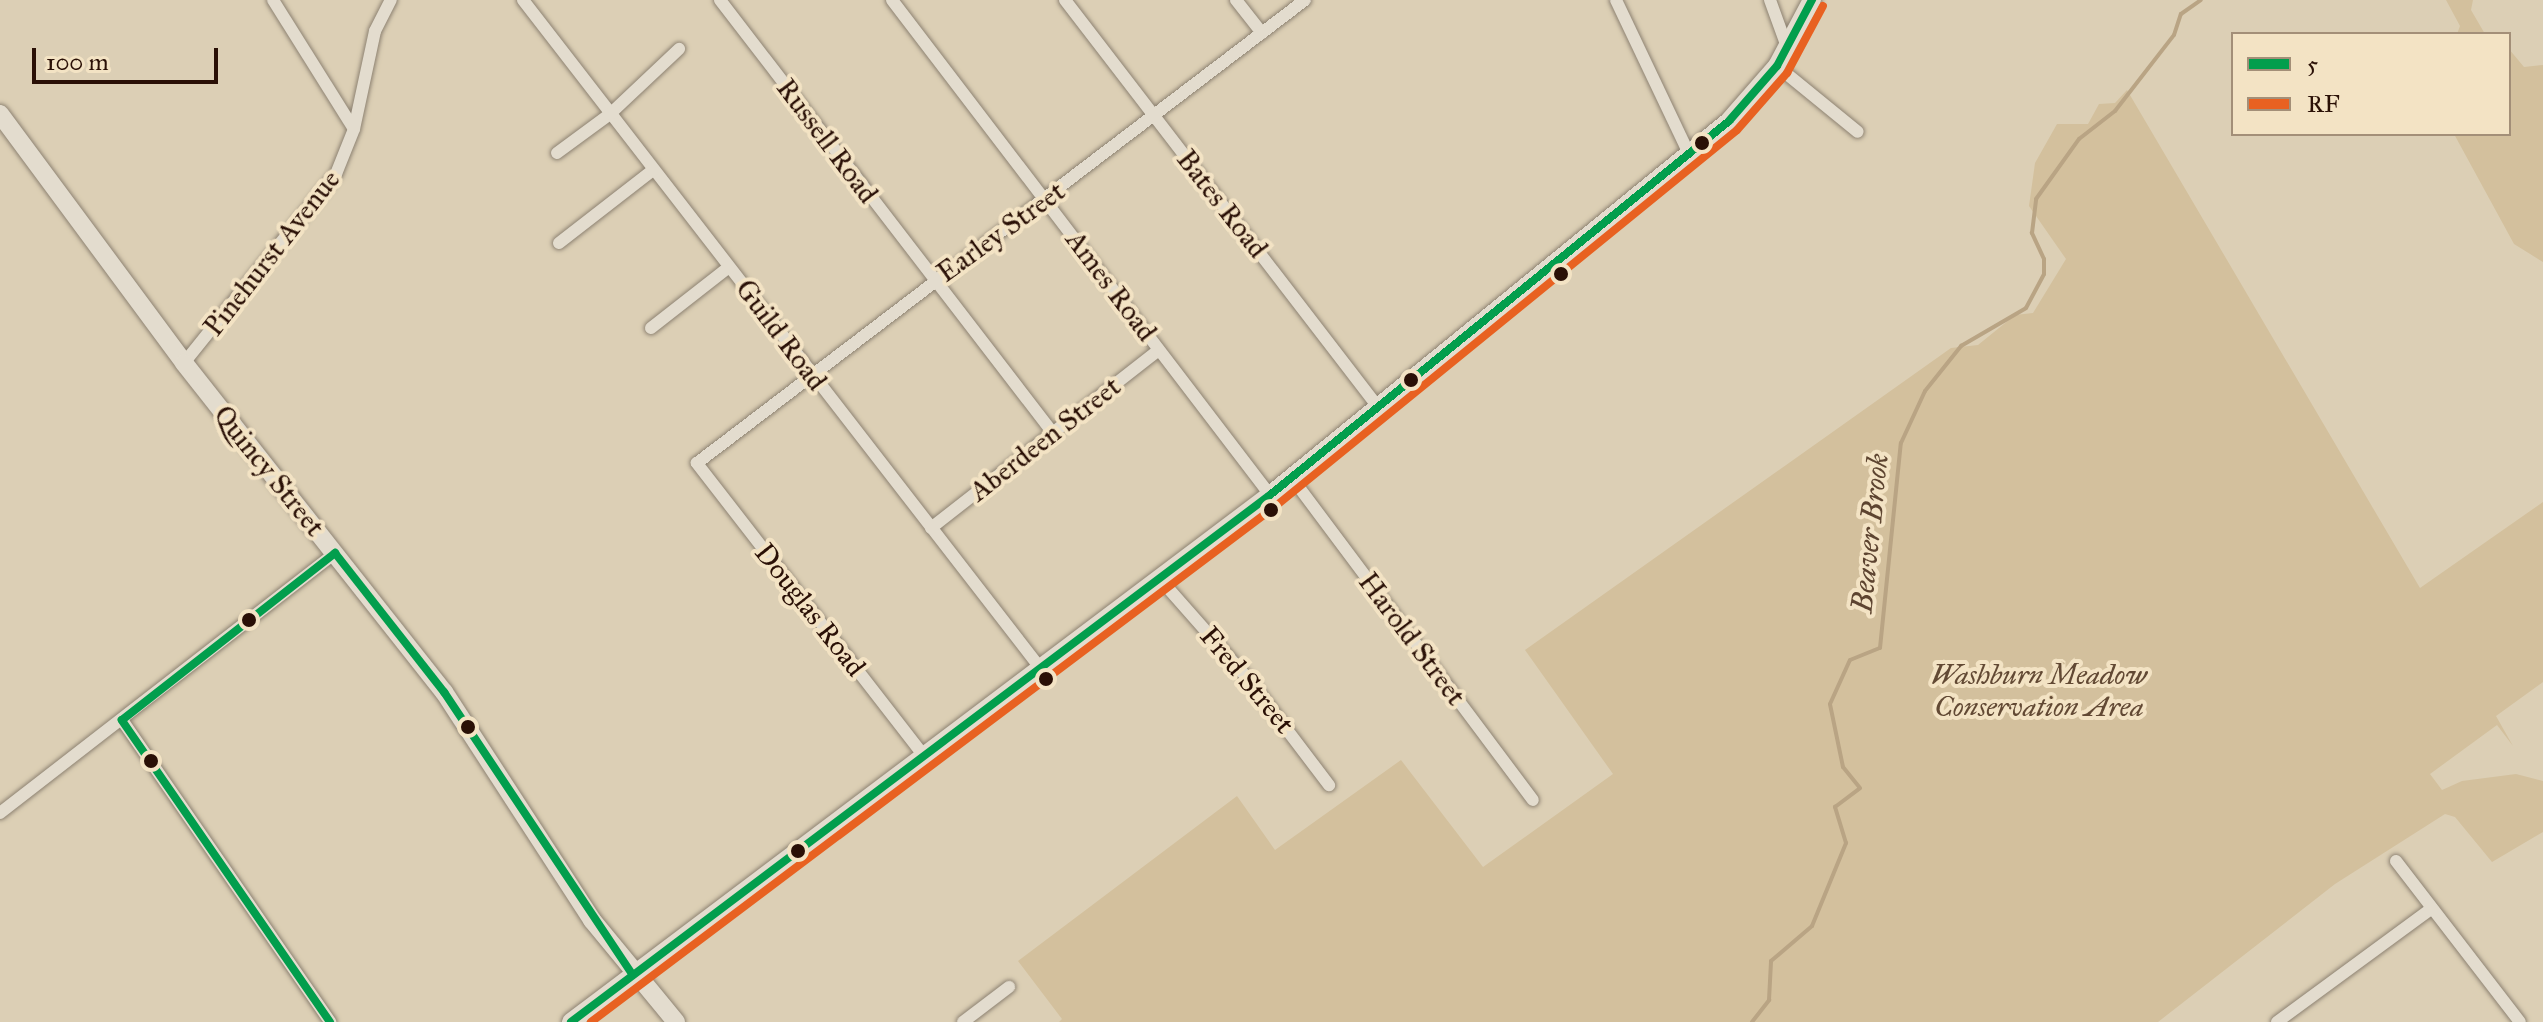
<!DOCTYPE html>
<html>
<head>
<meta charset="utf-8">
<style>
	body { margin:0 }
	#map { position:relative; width:2543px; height:1022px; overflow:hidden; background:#dccfb5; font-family:"IM FELL Great Primer",serif }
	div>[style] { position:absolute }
	.green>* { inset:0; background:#d3c09d }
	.stream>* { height:4px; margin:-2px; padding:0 2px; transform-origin:2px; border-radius:2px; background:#b9a484 }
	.roads { filter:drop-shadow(0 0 2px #8d8272) drop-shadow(0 0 2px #8d8272) }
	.street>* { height:12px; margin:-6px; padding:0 6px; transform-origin:6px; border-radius:6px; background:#e3dcce }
	.secondary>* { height:18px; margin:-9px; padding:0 9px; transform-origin:9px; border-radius:9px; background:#e3dcce }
	.bus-1>* { height:8px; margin:-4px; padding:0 4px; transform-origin:4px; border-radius:4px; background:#029e4d }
	.bus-2>* { height:8px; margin:-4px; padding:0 4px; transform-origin:4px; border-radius:4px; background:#e86121 }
	.dots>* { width:22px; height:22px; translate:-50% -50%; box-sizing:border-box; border:4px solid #f3e3c4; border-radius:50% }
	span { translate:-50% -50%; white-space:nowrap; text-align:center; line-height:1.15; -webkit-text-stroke:8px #f3e3c4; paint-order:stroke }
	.street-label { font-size:28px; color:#2a1006 }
	.park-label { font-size:28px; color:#624934; font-style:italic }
	.water-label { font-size:30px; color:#5d4430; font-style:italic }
	.legend { position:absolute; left:2231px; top:32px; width:280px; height:104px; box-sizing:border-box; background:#f3e3c4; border:2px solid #a38f78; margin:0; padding:10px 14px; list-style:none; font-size:24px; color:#2a1006 }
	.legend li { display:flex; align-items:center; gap:16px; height:40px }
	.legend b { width:40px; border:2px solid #a38f78 }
	.scale { position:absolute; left:32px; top:48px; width:186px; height:36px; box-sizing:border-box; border:4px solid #2a1006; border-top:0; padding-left:10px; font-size:24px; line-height:28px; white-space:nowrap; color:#2a1006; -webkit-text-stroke:6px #f3e3c4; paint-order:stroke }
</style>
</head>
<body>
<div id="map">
	<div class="green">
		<i style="clip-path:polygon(2446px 0,2473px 0,2471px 10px,2485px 34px,2457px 34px,2460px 26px)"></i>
		<i style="clip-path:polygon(2509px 49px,2524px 67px,2543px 65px,2543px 262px,2514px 244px,2454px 134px,2509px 134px)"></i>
		<i style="clip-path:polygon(2127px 90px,2420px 588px,2543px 502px,2543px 682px,2496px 716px,2513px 746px,2497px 725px,2430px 774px,2442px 790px,2462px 781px,2516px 774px,2543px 781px,2543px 832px,2492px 862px,2455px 817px,2445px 814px,2335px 884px,2158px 1022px,1059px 1022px,1062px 1019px,1018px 961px,1237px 796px,1275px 850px,1401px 760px,1483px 867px,1613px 774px,1525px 650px,1951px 348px,1978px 345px,2015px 315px,2033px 313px,2066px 259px,2029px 206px,2035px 163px,2057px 124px,2088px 124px,2099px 104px,2115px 103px)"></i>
	</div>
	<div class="stream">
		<i style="left:1752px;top:1022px;width:28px;rotate:-52deg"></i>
		<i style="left:1769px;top:1000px;width:39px;rotate:-87deg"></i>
		<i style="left:1771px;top:961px;width:54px;rotate:-40.5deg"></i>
		<i style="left:1812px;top:926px;width:90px;rotate:-67.7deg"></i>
		<i style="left:1846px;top:843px;width:38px;rotate:-107deg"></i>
		<i style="left:1835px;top:807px;width:31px;rotate:-37deg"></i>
		<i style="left:1860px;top:788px;width:27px;rotate:-129deg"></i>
		<i style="left:1843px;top:767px;width:64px;rotate:-101.7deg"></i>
		<i style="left:1830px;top:704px;width:48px;rotate:-65.6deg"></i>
		<i style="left:1850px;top:660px;width:32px;rotate:-22deg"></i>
		<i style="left:1880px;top:648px;width:206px;rotate:-84.2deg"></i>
		<i style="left:1901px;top:443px;width:57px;rotate:-65.2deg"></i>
		<i style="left:1925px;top:391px;width:58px;rotate:-51.3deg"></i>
		<i style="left:1961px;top:346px;width:75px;rotate:-30.3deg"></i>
		<i style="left:2026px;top:308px;width:38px;rotate:-62deg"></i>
		<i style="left:2044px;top:274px;width:15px;rotate:-90deg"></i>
		<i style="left:2044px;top:259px;width:29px;rotate:-115deg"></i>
		<i style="left:2032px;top:233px;width:34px;rotate:-83deg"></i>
		<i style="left:2036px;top:199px;width:74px;rotate:-54.4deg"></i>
		<i style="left:2079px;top:139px;width:46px;rotate:-37.9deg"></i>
		<i style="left:2115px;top:111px;width:96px;rotate:-52.2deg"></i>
		<i style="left:2174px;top:35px;width:22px;rotate:-72deg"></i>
		<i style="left:2181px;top:14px;width:24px;rotate:-35deg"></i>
	</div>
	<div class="roads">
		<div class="street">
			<i style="left:273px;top:0;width:152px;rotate:57.9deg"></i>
			<i style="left:523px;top:0;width:846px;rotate:52.25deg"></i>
			<i style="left:720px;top:0;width:546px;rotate:52.44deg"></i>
			<i style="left:892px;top:0;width:623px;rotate:52.63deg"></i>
			<i style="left:1065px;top:0;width:513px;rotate:52.44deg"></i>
			<i style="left:1236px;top:0;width:42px;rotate:51.8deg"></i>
			<i style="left:1616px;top:0;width:170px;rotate:64.6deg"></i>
			<i style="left:1770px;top:0;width:50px;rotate:70.1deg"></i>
			<i style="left:1777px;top:66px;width:104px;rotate:39.2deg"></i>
			<i style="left:557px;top:153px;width:66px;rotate:-36.3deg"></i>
			<i style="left:610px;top:114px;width:95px;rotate:-43.3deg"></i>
			<i style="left:559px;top:243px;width:119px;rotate:-37.8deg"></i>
			<i style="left:651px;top:328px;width:99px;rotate:-38deg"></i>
			<i style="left:184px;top:363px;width:243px;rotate:-51.2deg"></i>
			<i style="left:336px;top:174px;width:48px;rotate:-68.2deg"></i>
			<i style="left:354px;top:129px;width:100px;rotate:-77.9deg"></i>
			<i style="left:375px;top:31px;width:35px;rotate:-63deg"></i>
			<i style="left:1292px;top:478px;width:402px;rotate:53.2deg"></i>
			<i style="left:931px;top:528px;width:289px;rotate:-38deg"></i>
			<i style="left:1160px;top:579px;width:136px;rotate:48.6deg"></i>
			<i style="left:1250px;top:681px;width:131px;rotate:52.8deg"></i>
			<i style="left:122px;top:720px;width:367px;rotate:55.4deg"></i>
			<i style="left:924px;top:756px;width:371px;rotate:-127.8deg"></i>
			<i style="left:697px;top:463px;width:764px;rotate:-37.29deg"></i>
			<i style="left:0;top:813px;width:424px;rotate:-37.8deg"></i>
			<i style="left:2396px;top:861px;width:203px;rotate:52.4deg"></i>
			<i style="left:963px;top:1022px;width:58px;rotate:-37.3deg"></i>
			<i style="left:2277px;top:1022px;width:192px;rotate:-36.3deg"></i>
		</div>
		<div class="secondary">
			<i style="left:0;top:114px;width:310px;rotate:53.5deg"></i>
			<i style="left:184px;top:363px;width:419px;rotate:51.7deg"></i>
			<i style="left:444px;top:692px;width:272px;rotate:57deg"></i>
			<i style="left:592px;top:920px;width:132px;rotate:50.5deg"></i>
			<i style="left:571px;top:1022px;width:875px;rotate:-37.01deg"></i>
			<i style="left:1270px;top:495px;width:592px;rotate:-39.17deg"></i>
			<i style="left:1729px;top:121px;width:73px;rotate:-48.9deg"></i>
			<i style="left:1777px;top:66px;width:75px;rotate:-62.1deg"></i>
		</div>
	</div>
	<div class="bus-1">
		<i style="left:330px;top:1022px;width:367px;rotate:-124.6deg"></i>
		<i style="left:122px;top:720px;width:271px;rotate:-38.1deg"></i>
		<i style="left:335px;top:553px;width:177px;rotate:51.9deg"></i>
		<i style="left:444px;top:692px;width:340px;rotate:56.3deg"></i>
		<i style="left:571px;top:1022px;width:875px;rotate:-37.01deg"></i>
		<i style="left:1270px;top:495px;width:592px;rotate:-39.17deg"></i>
		<i style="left:1729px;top:121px;width:73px;rotate:-48.9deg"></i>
		<i style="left:1777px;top:66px;width:75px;rotate:-62.1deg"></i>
	</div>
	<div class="bus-2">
		<i style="left:591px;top:1022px;width:859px;rotate:-37deg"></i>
		<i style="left:1277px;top:505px;width:593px;rotate:-39.19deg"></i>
		<i style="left:1737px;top:130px;width:76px;rotate:-48.7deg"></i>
		<i style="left:1787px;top:73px;width:76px;rotate:-61.8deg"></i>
	</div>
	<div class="dots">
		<i style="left:1702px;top:143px;background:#2a1006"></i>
		<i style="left:1561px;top:274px;background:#2a1006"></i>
		<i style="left:1411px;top:380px;background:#2a1006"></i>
		<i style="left:1271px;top:510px;background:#2a1006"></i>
		<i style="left:249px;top:620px;background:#2a1006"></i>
		<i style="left:1046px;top:679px;background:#2a1006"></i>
		<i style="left:468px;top:727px;background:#2a1006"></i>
		<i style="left:151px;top:761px;background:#2a1006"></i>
		<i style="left:798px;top:851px;background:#2a1006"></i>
	</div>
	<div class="street-label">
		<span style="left:827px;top:141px;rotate:53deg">Russell Road</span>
		<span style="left:1222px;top:204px;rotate:52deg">Bates Road</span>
		<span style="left:1001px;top:232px;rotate:-36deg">Earley Street</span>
		<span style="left:272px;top:253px;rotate:-52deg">Pinehurst Avenue</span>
		<span style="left:1111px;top:286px;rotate:53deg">Ames Road</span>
		<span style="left:781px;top:335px;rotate:53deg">Guild Road</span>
		<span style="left:1045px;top:439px;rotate:-38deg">Aberdeen Street</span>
		<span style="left:269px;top:471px;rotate:51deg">Quincy Street</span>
		<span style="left:810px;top:610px;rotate:52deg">Douglas Road</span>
		<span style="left:1412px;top:639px;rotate:53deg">Harold Street</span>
		<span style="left:1247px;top:680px;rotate:50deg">Fred Street</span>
	</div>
	<div class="park-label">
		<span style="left:2039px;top:691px">Washburn Meadow<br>Conservation Area</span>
	</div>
	<div class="water-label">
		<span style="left:1870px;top:533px;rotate:-84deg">Beaver Brook</span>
	</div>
	<ul class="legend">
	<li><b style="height:10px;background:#029e4d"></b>5</li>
	<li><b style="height:10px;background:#e86121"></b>RF</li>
	</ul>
	<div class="scale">100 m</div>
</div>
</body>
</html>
